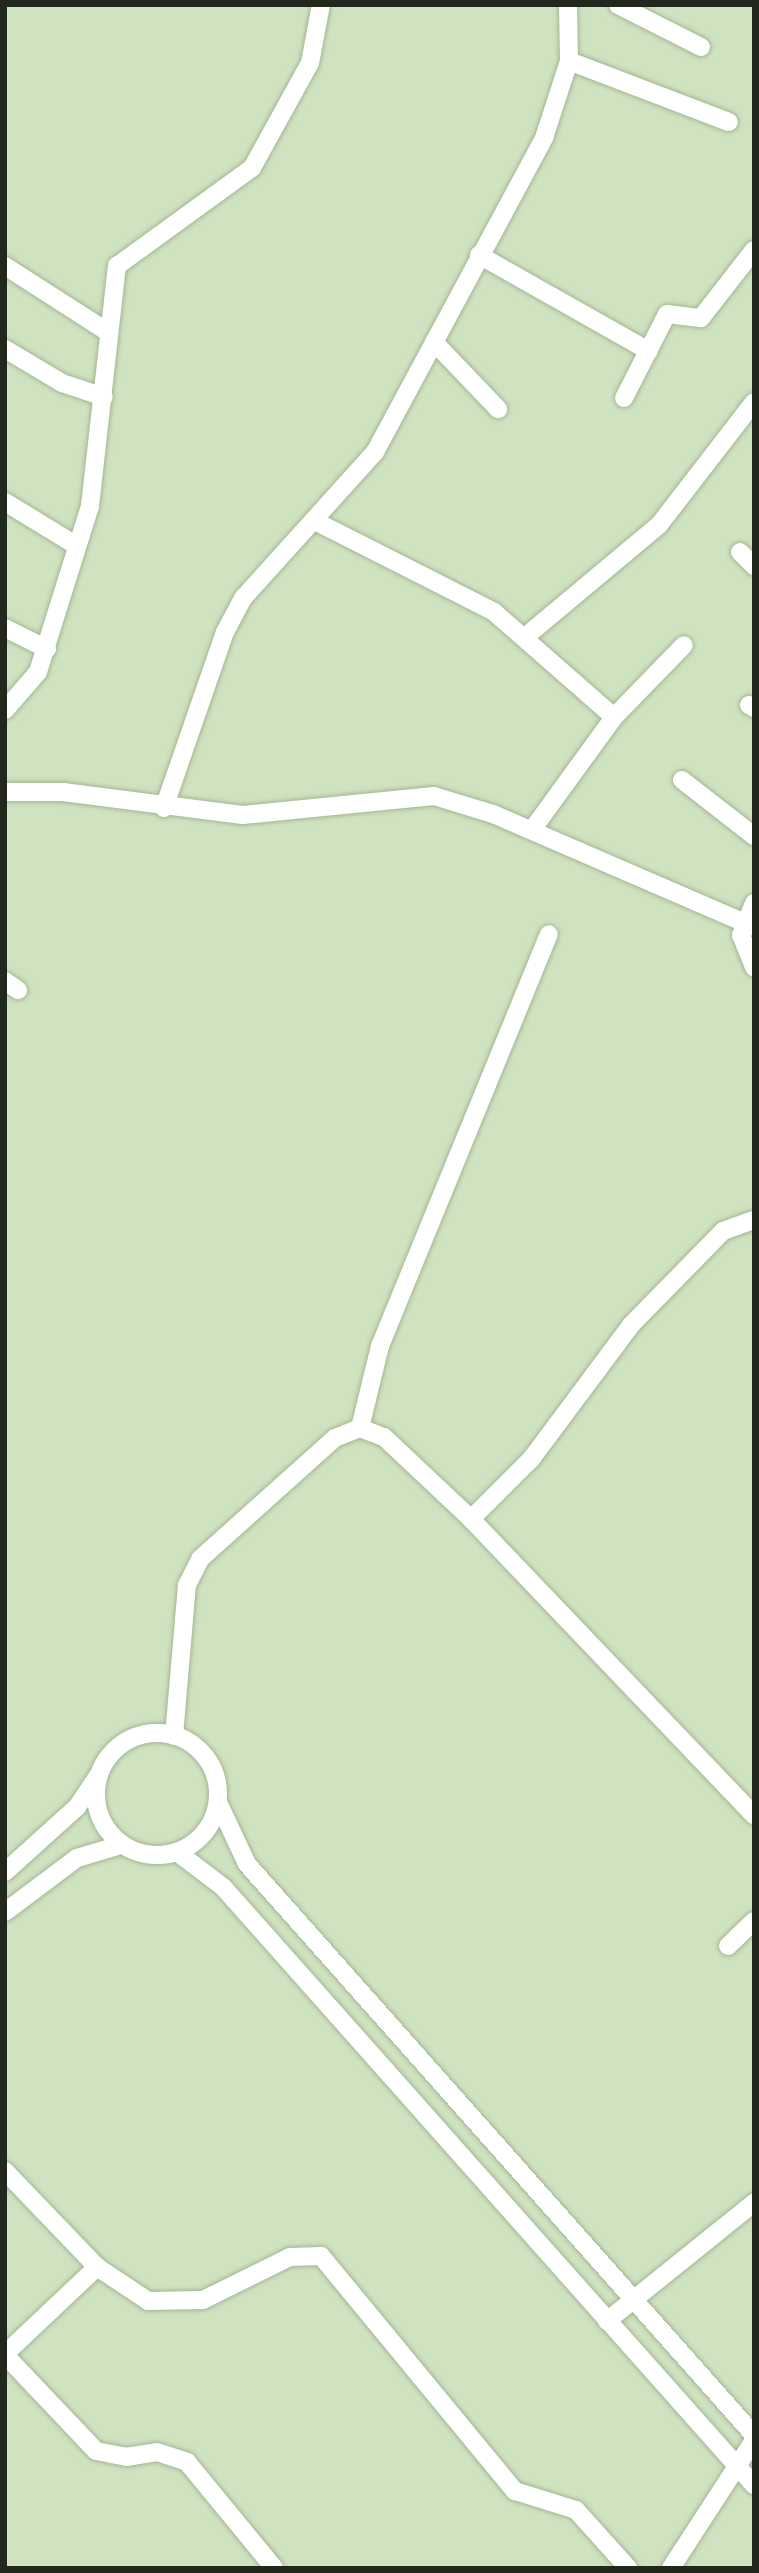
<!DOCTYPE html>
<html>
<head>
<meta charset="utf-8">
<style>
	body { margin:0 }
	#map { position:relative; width:759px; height:2573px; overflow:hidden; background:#d0e3c0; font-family:Commissioner,sans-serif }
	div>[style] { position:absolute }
	.roads { filter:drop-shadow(0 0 2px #a4b694) drop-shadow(0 0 2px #a4b694) }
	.minor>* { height:18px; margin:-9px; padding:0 9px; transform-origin:9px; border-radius:9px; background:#fff }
	.minor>.ring { margin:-9px; padding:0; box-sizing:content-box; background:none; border:18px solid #fff; border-radius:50% }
	span { translate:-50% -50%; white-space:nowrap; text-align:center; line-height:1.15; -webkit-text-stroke:7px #d0e3c0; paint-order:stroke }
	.frame { position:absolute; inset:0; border:7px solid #22291c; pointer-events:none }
</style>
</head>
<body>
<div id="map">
	<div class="roads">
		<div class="minor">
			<i style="left:618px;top:5px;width:93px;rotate:26.8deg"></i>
			<i style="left:569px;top:61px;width:171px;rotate:20.9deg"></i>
			<i style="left:479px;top:255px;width:195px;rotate:29.5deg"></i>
			<i style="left:5px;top:266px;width:122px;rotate:32.7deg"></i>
			<i style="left:434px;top:342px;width:93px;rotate:46.3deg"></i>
			<i style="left:5px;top:349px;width:66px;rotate:30.8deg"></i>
			<i style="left:62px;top:383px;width:44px;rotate:18.4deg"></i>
			<i style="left:624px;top:398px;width:94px;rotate:-62.9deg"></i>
			<i style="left:667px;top:314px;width:34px;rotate:7deg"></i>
			<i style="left:701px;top:318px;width:86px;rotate:-52.1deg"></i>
			<i style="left:5px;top:502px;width:84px;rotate:31.4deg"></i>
			<i style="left:315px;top:521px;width:201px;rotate:26.9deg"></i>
			<i style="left:494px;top:612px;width:159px;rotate:41.2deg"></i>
			<i style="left:740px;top:552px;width:20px;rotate:45deg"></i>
			<i style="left:5px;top:628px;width:47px;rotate:26.6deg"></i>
			<i style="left:525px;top:637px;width:175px;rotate:-39.9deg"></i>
			<i style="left:659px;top:525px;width:155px;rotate:-52.3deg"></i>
			<i style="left:749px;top:705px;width:6px;rotate:31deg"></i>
			<i style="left:5px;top:710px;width:50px;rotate:-49deg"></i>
			<i style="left:38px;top:672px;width:174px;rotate:-72.6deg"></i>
			<i style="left:90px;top:506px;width:242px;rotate:-83.6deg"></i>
			<i style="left:117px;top:266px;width:167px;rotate:-36deg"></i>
			<i style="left:252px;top:168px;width:120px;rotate:-61.1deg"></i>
			<i style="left:310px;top:63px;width:59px;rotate:-79.3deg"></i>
			<i style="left:682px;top:780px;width:91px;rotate:37.9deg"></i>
			<i style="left:5px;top:792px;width:58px"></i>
			<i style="left:63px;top:792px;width:181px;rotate:7.3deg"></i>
			<i style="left:243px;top:815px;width:192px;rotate:-5.7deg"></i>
			<i style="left:434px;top:796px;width:62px;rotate:17deg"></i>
			<i style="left:493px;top:814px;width:284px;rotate:23.4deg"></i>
			<i style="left:164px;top:808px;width:186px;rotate:-70.9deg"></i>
			<i style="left:225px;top:632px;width:40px;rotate:-62deg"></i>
			<i style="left:244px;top:597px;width:195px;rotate:-47.9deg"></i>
			<i style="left:375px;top:452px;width:357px;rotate:-61.7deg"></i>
			<i style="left:544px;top:138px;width:81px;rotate:-72deg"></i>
			<i style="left:569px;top:61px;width:56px;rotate:-91deg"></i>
			<i style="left:532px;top:830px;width:140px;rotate:-54deg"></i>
			<i style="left:614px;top:717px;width:100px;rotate:-45.8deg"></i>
			<i style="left:754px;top:903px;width:35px;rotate:112deg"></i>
			<i style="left:741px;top:935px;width:35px;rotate:68deg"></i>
			<i style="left:5px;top:981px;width:16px;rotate:35deg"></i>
			<i style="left:360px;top:1428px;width:84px;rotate:-76.3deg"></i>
			<i style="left:380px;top:1346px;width:445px;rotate:-67.7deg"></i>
			<i style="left:471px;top:1519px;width:86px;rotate:-45deg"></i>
			<i style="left:532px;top:1458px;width:166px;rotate:-53.3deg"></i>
			<i style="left:631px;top:1325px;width:132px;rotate:-45.6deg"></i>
			<i style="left:723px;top:1231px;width:33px;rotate:-20deg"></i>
			<i class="ring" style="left:96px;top:1733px;width:104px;height:104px"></i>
			<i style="left:174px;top:1736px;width:152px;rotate:-85.1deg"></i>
			<i style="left:187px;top:1585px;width:29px;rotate:-63deg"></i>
			<i style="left:200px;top:1559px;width:181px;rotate:-41.9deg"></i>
			<i style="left:335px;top:1438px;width:27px;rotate:-22deg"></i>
			<i style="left:360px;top:1428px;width:26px;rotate:21deg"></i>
			<i style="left:384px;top:1437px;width:120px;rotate:43.3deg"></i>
			<i style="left:471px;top:1519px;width:410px;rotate:46.3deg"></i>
			<i style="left:218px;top:1802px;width:68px;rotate:64.9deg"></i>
			<i style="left:247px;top:1864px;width:764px;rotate:48.4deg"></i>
			<i style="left:177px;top:1852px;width:58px;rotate:37.3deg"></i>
			<i style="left:223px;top:1887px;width:800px;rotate:48.4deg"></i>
			<i style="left:5px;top:1872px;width:97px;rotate:-42.1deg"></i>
			<i style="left:77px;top:1807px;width:36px;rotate:-56deg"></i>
			<i style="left:5px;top:1912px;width:90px;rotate:-36.9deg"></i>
			<i style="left:77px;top:1858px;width:46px;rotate:-16.5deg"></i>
			<i style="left:728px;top:1946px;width:36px;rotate:-44deg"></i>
			<i style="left:5px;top:2171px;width:133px;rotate:46.2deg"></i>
			<i style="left:97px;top:2267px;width:61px;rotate:33.7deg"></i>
			<i style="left:148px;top:2301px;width:55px;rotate:-1deg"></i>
			<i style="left:203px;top:2300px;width:97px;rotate:-26.3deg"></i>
			<i style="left:290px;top:2257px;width:31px;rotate:-2deg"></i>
			<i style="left:321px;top:2256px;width:305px;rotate:50.5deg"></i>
			<i style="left:515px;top:2491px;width:64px;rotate:17.3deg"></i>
			<i style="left:576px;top:2510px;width:78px;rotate:48.1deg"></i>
			<i style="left:607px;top:2321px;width:189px;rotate:-38.8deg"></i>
			<i style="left:5px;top:2354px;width:127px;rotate:-43.4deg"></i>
			<i style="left:5px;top:2355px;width:132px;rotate:46.5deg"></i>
			<i style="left:96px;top:2451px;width:31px;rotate:11deg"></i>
			<i style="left:126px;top:2457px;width:31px;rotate:-9deg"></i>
			<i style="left:157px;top:2452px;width:32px;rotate:18deg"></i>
			<i style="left:187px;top:2462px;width:137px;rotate:50.6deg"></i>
			<i style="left:671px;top:2568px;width:153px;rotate:-57deg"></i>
		</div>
	</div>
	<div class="frame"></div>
</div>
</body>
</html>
